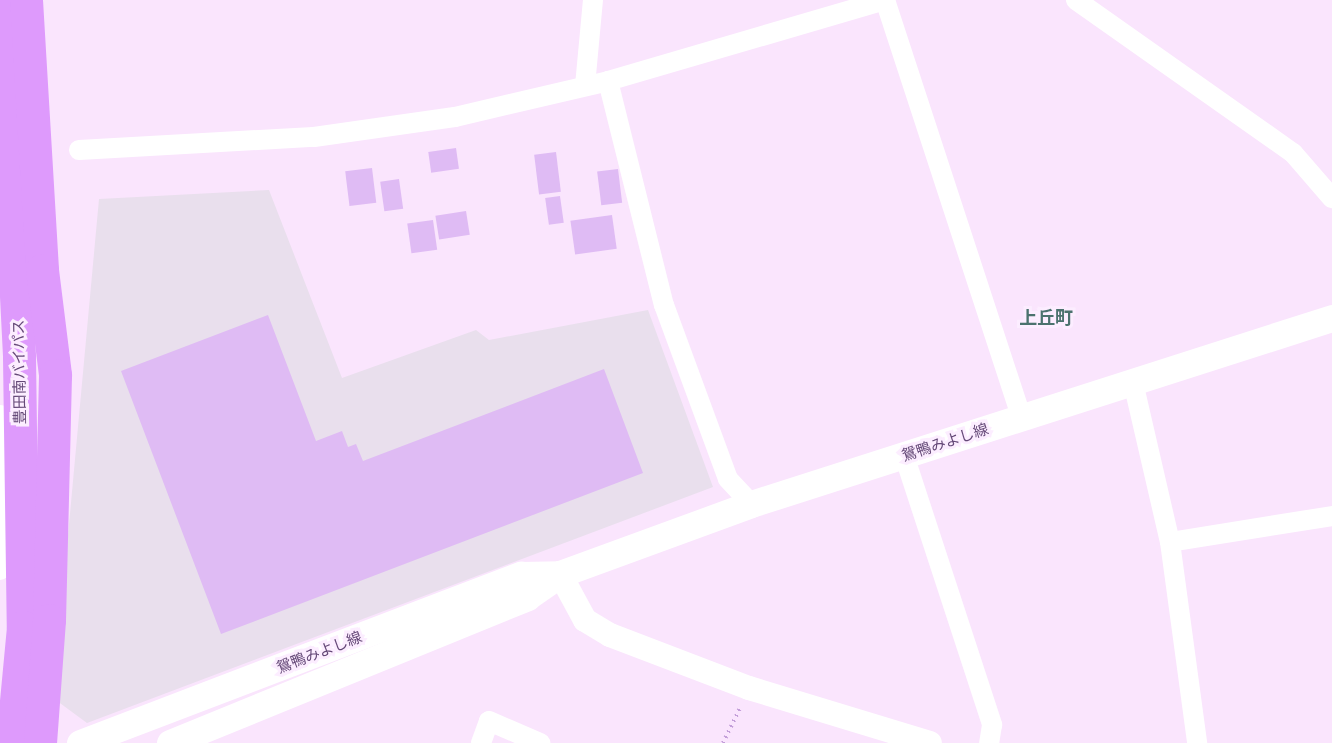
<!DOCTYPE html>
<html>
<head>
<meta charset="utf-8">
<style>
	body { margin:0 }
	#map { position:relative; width:1332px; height:743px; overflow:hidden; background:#fae5fd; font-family:"Titillium Web","Noto Sans JP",sans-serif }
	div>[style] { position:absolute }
	.industrial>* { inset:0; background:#e9dfed }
	.building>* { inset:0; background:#dfbbf4; transform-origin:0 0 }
	.path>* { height:4px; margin-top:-2px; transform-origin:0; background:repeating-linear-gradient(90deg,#c39ed9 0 1.5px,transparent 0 6px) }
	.minor>* { height:20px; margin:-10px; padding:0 10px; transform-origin:10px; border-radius:10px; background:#fff }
	.tertiary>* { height:24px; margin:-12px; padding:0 12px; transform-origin:12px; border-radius:12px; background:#fff }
	.secondary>* { height:27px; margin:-13.5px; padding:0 13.5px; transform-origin:13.5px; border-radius:13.5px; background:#fff }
	.trunk>* { height:33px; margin:-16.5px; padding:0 16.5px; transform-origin:16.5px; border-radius:16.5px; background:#de9afc }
	span { translate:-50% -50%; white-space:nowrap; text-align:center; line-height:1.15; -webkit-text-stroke:6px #fcedff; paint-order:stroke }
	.street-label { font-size:15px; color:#654978 }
	.quarter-label { font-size:18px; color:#4b726e; font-weight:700 }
</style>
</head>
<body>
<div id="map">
	<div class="industrial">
		<i style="clip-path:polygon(269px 190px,342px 378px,476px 330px,489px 340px,648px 310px,713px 487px,87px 723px,53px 698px,99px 199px)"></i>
	</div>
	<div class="building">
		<i style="left:456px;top:148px;width:21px;height:28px;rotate:82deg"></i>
		<i style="left:556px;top:152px;width:40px;height:22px;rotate:83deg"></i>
		<i style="left:372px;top:168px;width:35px;height:27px;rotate:83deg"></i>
		<i style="left:618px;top:169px;width:34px;height:21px;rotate:83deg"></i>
		<i style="left:399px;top:179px;width:30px;height:19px;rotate:82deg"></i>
		<i style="left:560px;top:196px;width:27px;height:15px;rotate:82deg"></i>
		<i style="left:466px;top:211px;width:24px;height:31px;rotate:81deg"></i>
		<i style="left:612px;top:215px;width:34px;height:42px;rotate:82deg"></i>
		<i style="left:433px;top:220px;width:30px;height:26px;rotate:82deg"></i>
		<i style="clip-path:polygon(268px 315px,316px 441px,342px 431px,348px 447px,356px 444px,363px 461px,604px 369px,643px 473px,221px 634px,121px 371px)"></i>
	</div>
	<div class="path">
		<i style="left:723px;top:743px;width:39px;rotate:-64deg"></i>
	</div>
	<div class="minor">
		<i style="left:885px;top:0;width:440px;rotate:71.9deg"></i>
		<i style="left:1076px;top:0;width:266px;rotate:35.2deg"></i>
		<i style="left:1293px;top:153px;width:60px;rotate:49.1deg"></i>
		<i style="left:608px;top:81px;width:231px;rotate:76deg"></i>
		<i style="left:664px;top:305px;width:185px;rotate:69.8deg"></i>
		<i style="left:728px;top:479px;width:34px;rotate:47deg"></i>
		<i style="left:585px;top:86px;width:86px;rotate:-84.7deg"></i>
		<i style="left:79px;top:150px;width:235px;rotate:-3.2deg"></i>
		<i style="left:314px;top:137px;width:142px;rotate:-8.1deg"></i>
		<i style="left:455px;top:117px;width:157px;rotate:-13.2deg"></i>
		<i style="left:608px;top:81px;width:289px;rotate:-16.3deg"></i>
		<i style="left:1133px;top:382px;width:164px;rotate:77deg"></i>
		<i style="left:1170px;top:542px;width:203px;rotate:82.3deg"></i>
		<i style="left:904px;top:455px;width:284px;rotate:71.9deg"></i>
		<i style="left:992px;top:725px;width:18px;rotate:99deg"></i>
		<i style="left:1170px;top:542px;width:164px;rotate:-9.1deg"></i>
		<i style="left:0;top:570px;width:30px;rotate:-86deg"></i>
		<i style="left:481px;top:743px;width:23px;rotate:-70deg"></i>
		<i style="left:489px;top:721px;width:56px;rotate:23.3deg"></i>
	</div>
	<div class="tertiary">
		<i style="left:0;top:417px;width:7px;rotate:63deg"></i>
		<i style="left:3px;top:423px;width:117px;rotate:90.5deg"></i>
		<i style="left:560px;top:574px;width:52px;rotate:61.5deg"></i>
		<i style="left:585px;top:620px;width:29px;rotate:31deg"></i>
		<i style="left:610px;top:635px;width:149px;rotate:20.9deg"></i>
		<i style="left:749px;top:688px;width:189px;rotate:16.9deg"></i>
	</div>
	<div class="secondary">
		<i style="left:80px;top:743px;width:472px;rotate:-20.9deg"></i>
		<i style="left:521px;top:575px;width:39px;rotate:-1deg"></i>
		<i style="left:170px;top:743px;width:386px;rotate:-22.2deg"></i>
		<i style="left:527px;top:597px;width:40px;rotate:-34.9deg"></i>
		<i style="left:560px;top:574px;width:203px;rotate:-20.1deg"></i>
		<i style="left:751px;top:504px;width:610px;rotate:-17.75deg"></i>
	</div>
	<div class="trunk">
		<i style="left:1px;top:0;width:357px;rotate:87.1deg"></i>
		<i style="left:19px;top:357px;width:270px;rotate:89.2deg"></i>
		<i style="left:23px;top:627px;width:117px;rotate:95.4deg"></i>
		<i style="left:26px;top:0;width:270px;rotate:86.6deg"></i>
		<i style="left:42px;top:270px;width:106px;rotate:82.9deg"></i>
		<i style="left:55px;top:375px;width:245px;rotate:91.4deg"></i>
		<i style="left:49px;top:620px;width:123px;rotate:94.2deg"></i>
	</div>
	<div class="street-label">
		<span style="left:19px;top:372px;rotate:-91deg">豊田南バイパス</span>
		<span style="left:945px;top:442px;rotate:-18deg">鴛鴨みよし線</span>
		<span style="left:319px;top:652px;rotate:-21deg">鴛鴨みよし線</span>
	</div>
	<div class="quarter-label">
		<span style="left:1046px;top:318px">上丘町</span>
	</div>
</div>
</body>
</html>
